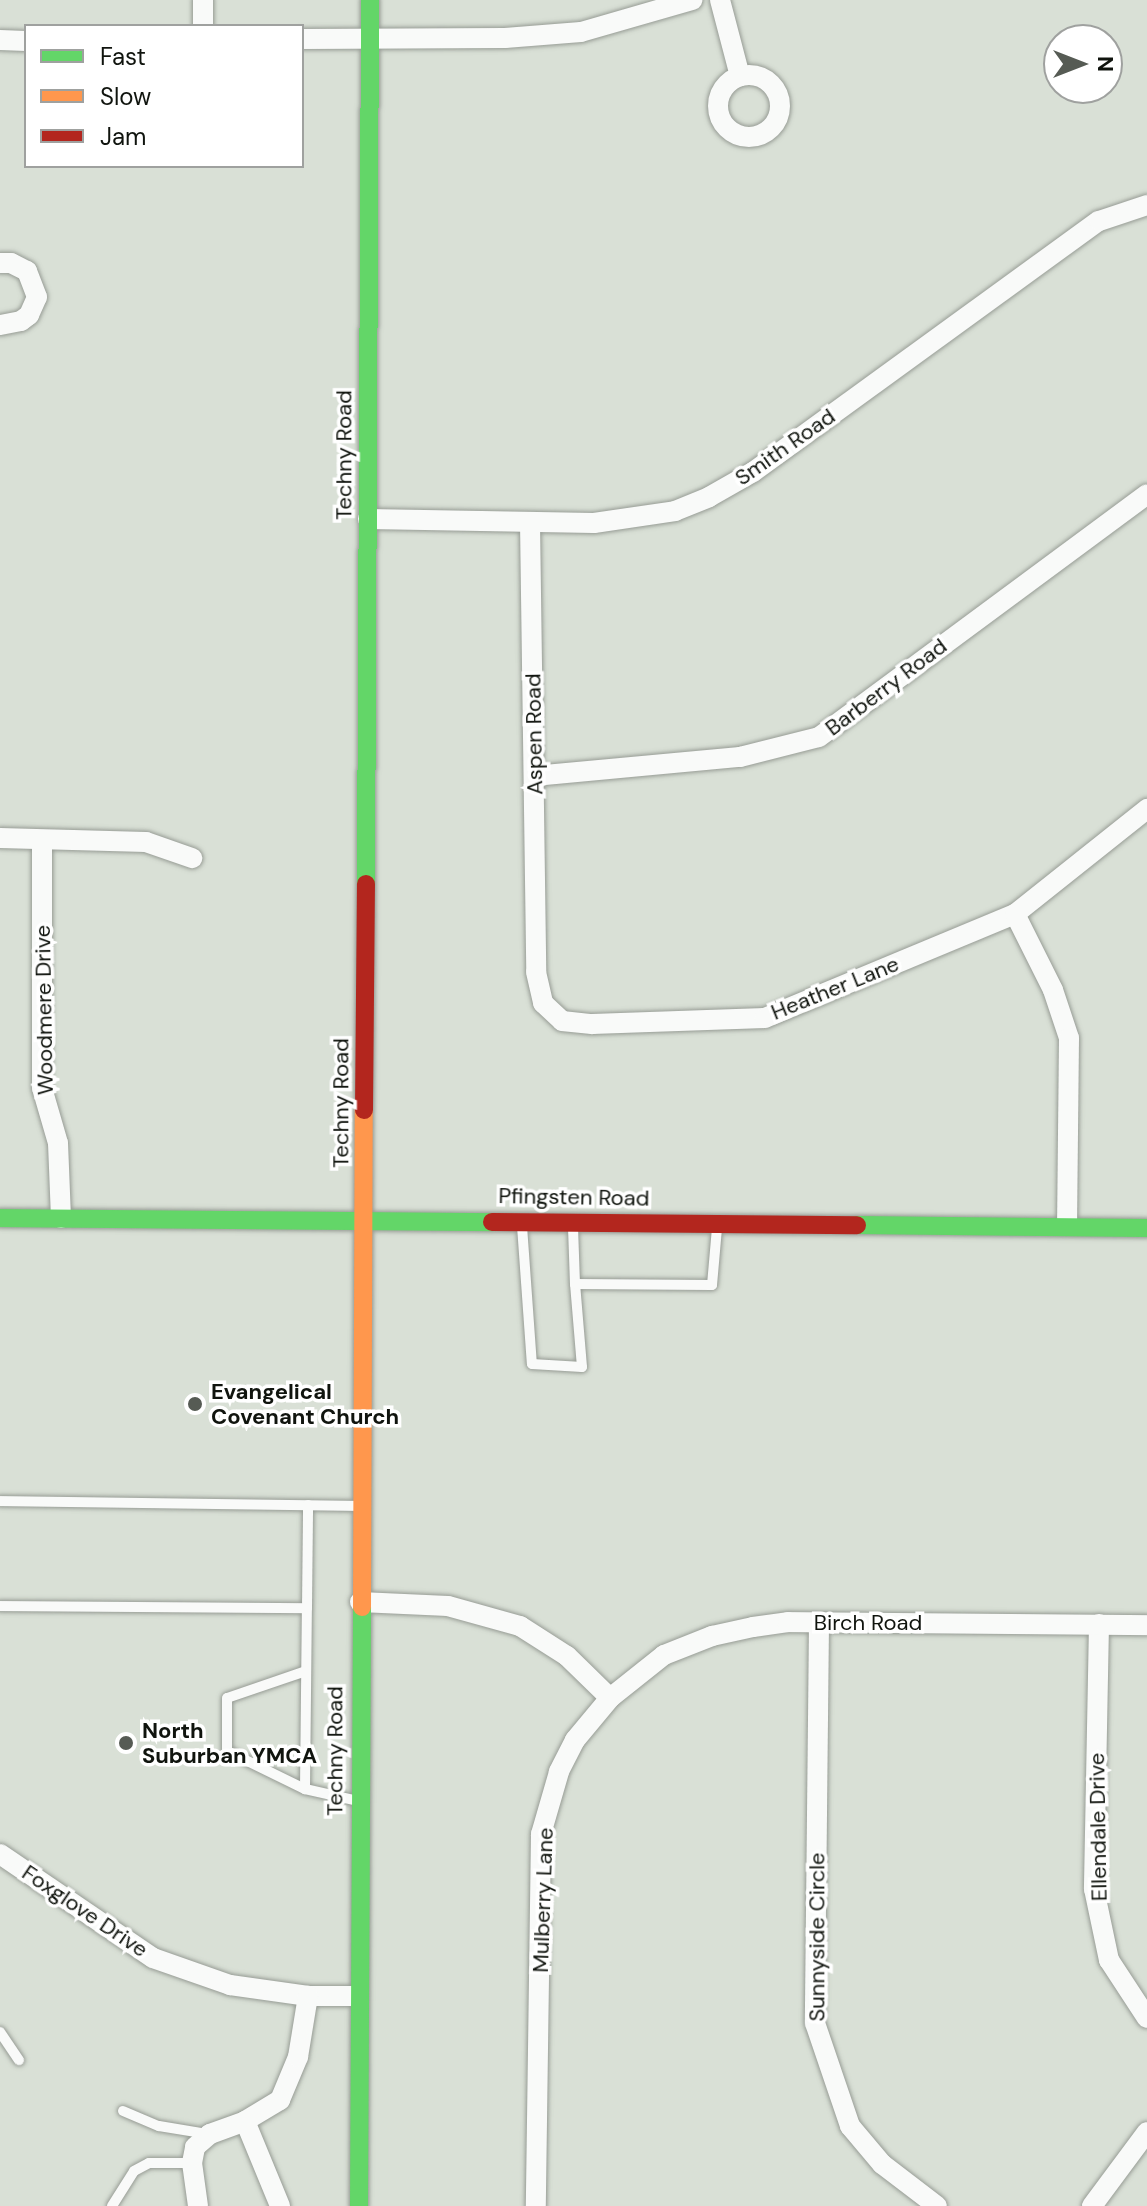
<!DOCTYPE html>
<html>
<head>
<meta charset="utf-8">
<style>
	body { margin:0 }
	#map { position:relative; width:1147px; height:2206px; overflow:hidden; background:#d9e0d6; font-family:"DM Sans",sans-serif }
	div>[style] { position:absolute }
	.roads { filter:drop-shadow(0 0 2px #979c95) drop-shadow(0 0 2px #979c95) }
	.lane>* { height:10px; margin:-5px; padding:0 5px; transform-origin:5px; border-radius:5px; background:#f9faf9 }
	.street>* { height:20px; margin:-10px; padding:0 10px; transform-origin:10px; border-radius:10px; background:#f9faf9 }
	.street>.ring { margin:-10px; padding:0; box-sizing:content-box; background:none; border:20px solid #f9faf9; border-radius:50% }
	.fast>* { height:18px; margin:-9px; padding:0 9px; transform-origin:9px; border-radius:9px; background:#63d668 }
	.slow>* { height:18px; margin:-9px; padding:0 9px; transform-origin:9px; border-radius:9px; background:#ff974d }
	.jam>* { height:18px; margin:-9px; padding:0 9px; transform-origin:9px; border-radius:9px; background:#b3261e }
	.dots>* { width:22px; height:22px; translate:-50% -50%; box-sizing:border-box; border:4px solid #fff; border-radius:50% }
	span { translate:-50% -50%; white-space:nowrap; text-align:center; line-height:1.15; -webkit-text-stroke:7px #fff; paint-order:stroke }
	.street-label { font-size:22px; color:#10140e }
	.poi-label { font-size:22px; color:#10140e; font-weight:700 }
	.left { translate:0 -50%; text-align:left }
	.legend { position:absolute; left:24px; top:24px; width:280px; height:144px; box-sizing:border-box; background:#fff; border:2px solid #9fa19f; margin:0; padding:10px 14px; list-style:none; font-size:24px; color:#10140e }
	.legend li { display:flex; align-items:center; gap:16px; height:40px }
	.legend b { width:40px; border:2px solid #9fa19f }
	.north { position:absolute; left:1043px; top:24px; width:80px; height:80px; box-sizing:border-box; background:#fff; border:2px solid #9fa19f; border-radius:50%; rotate:90deg; font-size:22px; font-weight:700; line-height:32px; text-align:center; color:#10140e }
	.north::after { content:''; display:block; margin:auto; width:28px; height:36px; background:#565b54; clip-path:polygon(50% 0,100% 100%,50% 72%,0 100%) }
</style>
</head>
<body>
<div id="map">
	<div class="roads">
		<div class="lane">
			<i style="left:522px;top:1226px;width:138px;rotate:85.9deg"></i>
			<i style="left:532px;top:1364px;width:50px;rotate:3.4deg"></i>
			<i style="left:582px;top:1367px;width:83px;rotate:-94.8deg"></i>
			<i style="left:575px;top:1284px;width:137px;rotate:0.4deg"></i>
			<i style="left:712px;top:1285px;width:57px;rotate:-85deg"></i>
			<i style="left:573px;top:1227px;width:57px;rotate:88deg"></i>
			<i style="left:0;top:1501px;width:358px;rotate:0.8deg"></i>
			<i style="left:0;top:1606px;width:307px;rotate:0.4deg"></i>
			<i style="left:307px;top:1608px;width:103px;rotate:-89.4deg"></i>
			<i style="left:306px;top:1671px;width:83px;rotate:161.1deg"></i>
			<i style="left:227px;top:1698px;width:53px;rotate:90deg"></i>
			<i style="left:227px;top:1751px;width:87px;rotate:26deg"></i>
			<i style="left:305px;top:1789px;width:54px;rotate:12.8deg"></i>
			<i style="left:305px;top:1789px;width:181px;rotate:-89.4deg"></i>
			<i style="left:0;top:2032px;width:34px;rotate:56deg"></i>
			<i style="left:123px;top:2111px;width:39px;rotate:23deg"></i>
			<i style="left:159px;top:2126px;width:50px;rotate:9.3deg"></i>
			<i style="left:112px;top:2206px;width:41px;rotate:-57.8deg"></i>
			<i style="left:134px;top:2171px;width:17px;rotate:-28deg"></i>
			<i style="left:149px;top:2163px;width:43px"></i>
		</div>
		<div class="street">
			<i style="left:203px;top:0;width:26px;rotate:90deg"></i>
			<i style="left:720px;top:0;width:79px;rotate:75.3deg"></i>
			<i style="left:302px;top:39px;width:203px;rotate:-0.3deg"></i>
			<i style="left:505px;top:38px;width:76px;rotate:-4.5deg"></i>
			<i style="left:581px;top:32px;width:116px;rotate:-16.1deg"></i>
			<i style="left:0;top:40px;width:26px;rotate:2deg"></i>
			<i class="ring" style="left:718px;top:75px;width:42px;height:42px"></i>
			<i style="left:0;top:263px;width:11px"></i>
			<i style="left:11px;top:263px;width:18px;rotate:27deg"></i>
			<i style="left:27px;top:271px;width:28px;rotate:69deg"></i>
			<i style="left:37px;top:297px;width:20px;rotate:114deg"></i>
			<i style="left:29px;top:315px;width:10px;rotate:143deg"></i>
			<i style="left:21px;top:321px;width:21px;rotate:169deg"></i>
			<i style="left:368px;top:519px;width:226px;rotate:1deg"></i>
			<i style="left:594px;top:523px;width:82px;rotate:-8.4deg"></i>
			<i style="left:675px;top:511px;width:37px;rotate:-22deg"></i>
			<i style="left:709px;top:497px;width:51px;rotate:-29.6deg"></i>
			<i style="left:753px;top:472px;width:427px;rotate:-36deg"></i>
			<i style="left:1099px;top:221px;width:51px;rotate:-18.4deg"></i>
			<i style="left:530px;top:522px;width:450px;rotate:89.2deg"></i>
			<i style="left:536px;top:972px;width:32px;rotate:77deg"></i>
			<i style="left:543px;top:1003px;width:26px;rotate:43deg"></i>
			<i style="left:562px;top:1021px;width:30px;rotate:6deg"></i>
			<i style="left:592px;top:1024px;width:173px;rotate:-2deg"></i>
			<i style="left:765px;top:1018px;width:271px;rotate:-22.6deg"></i>
			<i style="left:1015px;top:914px;width:169px;rotate:-38.5deg"></i>
			<i style="left:534px;top:776px;width:207px;rotate:-5.3deg"></i>
			<i style="left:740px;top:757px;width:81px;rotate:-14.2deg"></i>
			<i style="left:819px;top:737px;width:408px;rotate:-36.5deg"></i>
			<i style="left:0;top:838px;width:146px;rotate:1.6deg"></i>
			<i style="left:146px;top:842px;width:49px;rotate:19.2deg"></i>
			<i style="left:42px;top:841px;width:247px;rotate:90deg"></i>
			<i style="left:42px;top:1088px;width:57px;rotate:73.8deg"></i>
			<i style="left:58px;top:1143px;width:75px;rotate:87.7deg"></i>
			<i style="left:1015px;top:914px;width:85px;rotate:63.4deg"></i>
			<i style="left:1053px;top:990px;width:51px;rotate:71.6deg"></i>
			<i style="left:1069px;top:1038px;width:188px;rotate:90.6deg"></i>
			<i style="left:360px;top:1602px;width:88px;rotate:2.6deg"></i>
			<i style="left:448px;top:1606px;width:75px;rotate:15.5deg"></i>
			<i style="left:520px;top:1626px;width:56px;rotate:32.6deg"></i>
			<i style="left:567px;top:1656px;width:60px;rotate:44.3deg"></i>
			<i style="left:610px;top:1698px;width:55px;rotate:129.8deg"></i>
			<i style="left:575px;top:1740px;width:36px;rotate:117deg"></i>
			<i style="left:559px;top:1772px;width:65px;rotate:106.2deg"></i>
			<i style="left:541px;top:1834px;width:372px;rotate:90.8deg"></i>
			<i style="left:819px;top:1623px;width:400px;rotate:90.6deg"></i>
			<i style="left:815px;top:2023px;width:109px;rotate:71.2deg"></i>
			<i style="left:850px;top:2126px;width:50px;rotate:49.9deg"></i>
			<i style="left:882px;top:2164px;width:69px;rotate:37.4deg"></i>
			<i style="left:1099px;top:1624px;width:265px;rotate:91.1deg"></i>
			<i style="left:1094px;top:1889px;width:73px;rotate:78.1deg"></i>
			<i style="left:1109px;top:1960px;width:69px;rotate:56.8deg"></i>
			<i style="left:610px;top:1698px;width:69px;rotate:-38.5deg"></i>
			<i style="left:664px;top:1655px;width:52px;rotate:-21.6deg"></i>
			<i style="left:712px;top:1636px;width:42px;rotate:-12.4deg"></i>
			<i style="left:753px;top:1627px;width:35px;rotate:-8deg"></i>
			<i style="left:788px;top:1622px;width:359px;rotate:0.5deg"></i>
			<i style="left:0;top:1854px;width:185px;rotate:34.2deg"></i>
			<i style="left:153px;top:1958px;width:82px;rotate:19.3deg"></i>
			<i style="left:230px;top:1985px;width:79px;rotate:8deg"></i>
			<i style="left:308px;top:1996px;width:51px"></i>
			<i style="left:245px;top:2121px;width:92px;rotate:67.6deg"></i>
			<i style="left:198px;top:2206px;width:43px;rotate:-97.9deg"></i>
			<i style="left:192px;top:2163px;width:16px;rotate:-79deg"></i>
			<i style="left:195px;top:2147px;width:20px;rotate:-41deg"></i>
			<i style="left:210px;top:2134px;width:37px;rotate:-20deg"></i>
			<i style="left:245px;top:2121px;width:41px;rotate:-31deg"></i>
			<i style="left:280px;top:2100px;width:47px;rotate:-67.3deg"></i>
			<i style="left:298px;top:2057px;width:62px;rotate:-80.7deg"></i>
			<i style="left:1092px;top:2206px;width:92px;rotate:-53.4deg"></i>
		</div>
		<div class="fast">
			<i style="left:366px;top:884px;width:884px;rotate:-89.74deg"></i>
			<i style="left:0;top:1218px;width:492px;rotate:0.5deg"></i>
			<i style="left:857px;top:1225px;width:290px;rotate:0.6deg"></i>
			<i style="left:359px;top:2206px;width:599px;rotate:-89.71deg"></i>
		</div>
		<div class="slow">
			<i style="left:362px;top:1607px;width:497px;rotate:-89.8deg"></i>
		</div>
		<div class="jam">
			<i style="left:364px;top:1110px;width:226px;rotate:-89.5deg"></i>
			<i style="left:492px;top:1222px;width:365px;rotate:0.5deg"></i>
		</div>
	</div>
	<div class="dots">
		<i style="left:195px;top:1404px;background:#565b54"></i>
		<i style="left:126px;top:1743px;background:#565b54"></i>
	</div>
	<div class="street-label">
		<span style="left:785px;top:447px;rotate:-35deg">Smith Road</span>
		<span style="left:344px;top:455px;rotate:-90deg">Techny Road</span>
		<span style="left:886px;top:687px;rotate:-37deg">Barberry Road</span>
		<span style="left:534px;top:734px;rotate:-91deg">Aspen Road</span>
		<span style="left:835px;top:988px;rotate:-22deg">Heather Lane</span>
		<span style="left:44px;top:1010px;rotate:-91deg">Woodmere Drive</span>
		<span style="left:341px;top:1103px;rotate:-90deg">Techny Road</span>
		<span style="left:574px;top:1197px;rotate:1deg">Pfingsten Road</span>
		<span style="left:868px;top:1623px">Birch Road</span>
		<span style="left:335px;top:1751px;rotate:-90deg">Techny Road</span>
		<span style="left:1098px;top:1827px;rotate:-91deg">Ellendale Drive</span>
		<span style="left:543px;top:1900px;rotate:-88deg">Mulberry Lane</span>
		<span style="left:85px;top:1911px;rotate:34deg">Foxglove Drive</span>
		<span style="left:817px;top:1937px;rotate:-90deg">Sunnyside Circle</span>
	</div>
	<div class="poi-label">
		<span class="left" style="left:211px;top:1404px">Evangelical<br>Covenant Church</span>
		<span class="left" style="left:142px;top:1743px">North<br>Suburban YMCA</span>
	</div>
	<ul class="legend">
	<li><b style="height:10px;background:#63d668"></b>Fast</li>
	<li><b style="height:10px;background:#ff974d"></b>Slow</li>
	<li><b style="height:10px;background:#b3261e"></b>Jam</li>
	</ul>
	<div class="north">N</div>
</div>
</body>
</html>
